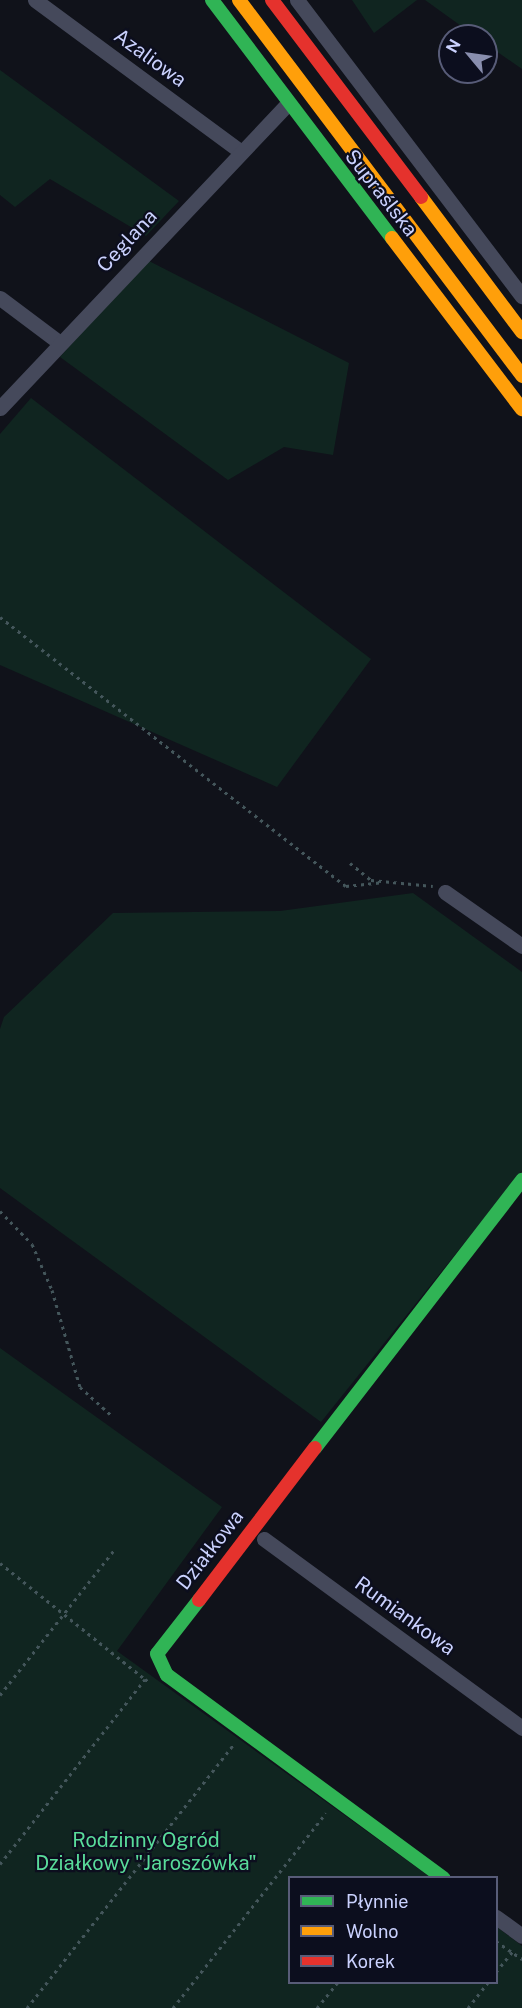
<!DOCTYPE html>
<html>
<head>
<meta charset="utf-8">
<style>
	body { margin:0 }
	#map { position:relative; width:522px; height:2008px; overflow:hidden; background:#10121a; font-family:"Public Sans",sans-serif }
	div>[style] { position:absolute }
	.green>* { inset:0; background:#102520 }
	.path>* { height:3px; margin-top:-1.5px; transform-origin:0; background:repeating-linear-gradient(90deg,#44565b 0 3px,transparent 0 7.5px) }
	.street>* { height:15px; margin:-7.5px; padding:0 7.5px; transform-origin:7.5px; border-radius:7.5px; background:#45495b }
	.fast>* { height:14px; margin:-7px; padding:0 7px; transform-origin:7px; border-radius:7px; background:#30b455 }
	.slow>* { height:14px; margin:-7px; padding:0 7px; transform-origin:7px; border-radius:7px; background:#ff9f0a }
	.jam>* { height:14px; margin:-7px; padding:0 7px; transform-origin:7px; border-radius:7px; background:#e5322d }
	span { translate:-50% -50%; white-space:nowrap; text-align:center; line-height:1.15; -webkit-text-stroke:4.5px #0c0e1e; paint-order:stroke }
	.street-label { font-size:20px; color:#cad1fe }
	.park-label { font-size:20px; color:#59db9a }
	.legend { position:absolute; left:288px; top:1876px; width:210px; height:108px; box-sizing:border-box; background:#0c0e1e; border:2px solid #585c78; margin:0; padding:8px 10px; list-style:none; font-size:18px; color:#cad1fe }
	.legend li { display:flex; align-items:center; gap:12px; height:30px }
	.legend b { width:30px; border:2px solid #585c78 }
	.north { position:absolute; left:438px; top:24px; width:60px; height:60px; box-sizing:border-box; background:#0c0e1e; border:2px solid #585c78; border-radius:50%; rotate:299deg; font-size:16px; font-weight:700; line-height:24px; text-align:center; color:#cad1fe }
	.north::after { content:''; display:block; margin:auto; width:21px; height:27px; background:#898eae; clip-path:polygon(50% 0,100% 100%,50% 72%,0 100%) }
</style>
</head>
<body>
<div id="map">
	<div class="green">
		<i style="clip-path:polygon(352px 0,417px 0,374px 33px)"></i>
		<i style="clip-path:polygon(425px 0,522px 0,522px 69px,486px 44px,486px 36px,475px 36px)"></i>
		<i style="clip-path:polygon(0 70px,179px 201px,146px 236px,50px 179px,15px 207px,0 195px)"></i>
		<i style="clip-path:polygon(147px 260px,349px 363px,333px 455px,284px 447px,228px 480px,60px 357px)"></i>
		<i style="clip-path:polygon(31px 398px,371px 659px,277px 787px,0 665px,0 434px)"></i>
		<i style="clip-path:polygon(413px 893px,522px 972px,522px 1171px,321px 1422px,0 1188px,0 1029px,4px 1017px,113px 913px,280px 911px)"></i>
		<i style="clip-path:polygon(0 1348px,222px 1507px,117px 1651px,430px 1877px,290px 1878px,290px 1982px,496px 1982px,497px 1927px,522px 1946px,522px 2008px,0 2008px)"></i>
	</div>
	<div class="path">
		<i style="left:0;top:617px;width:438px;rotate:37.9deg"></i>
		<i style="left:346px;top:886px;width:36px;rotate:-6deg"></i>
		<i style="left:350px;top:863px;width:27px;rotate:39deg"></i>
		<i style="left:371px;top:880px;width:62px;rotate:5.5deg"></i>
		<i style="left:0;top:1211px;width:46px;rotate:45.9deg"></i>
		<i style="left:32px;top:1244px;width:50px;rotate:66.5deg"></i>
		<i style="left:52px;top:1290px;width:101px;rotate:73.9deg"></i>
		<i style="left:80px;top:1387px;width:42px;rotate:42.1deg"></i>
		<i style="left:0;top:1563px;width:186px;rotate:38.7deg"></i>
		<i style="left:0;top:1695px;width:186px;rotate:-51.8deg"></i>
		<i style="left:0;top:1864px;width:235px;rotate:-51.9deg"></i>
		<i style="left:145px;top:1679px;width:6px;rotate:39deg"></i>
		<i style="left:496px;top:1941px;width:32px;rotate:35deg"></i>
		<i style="left:496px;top:1972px;width:26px;rotate:-51deg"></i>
		<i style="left:27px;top:2008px;width:334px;rotate:-51.9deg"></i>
		<i style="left:173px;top:2008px;width:248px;rotate:-51.9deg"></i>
		<i style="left:317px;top:2008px;width:33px;rotate:-51deg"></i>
		<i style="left:468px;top:2008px;width:33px;rotate:-52deg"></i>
	</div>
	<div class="street">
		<i style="left:35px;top:0;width:255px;rotate:36.4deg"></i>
		<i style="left:297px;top:0;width:372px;rotate:52.8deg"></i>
		<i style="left:0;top:298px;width:75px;rotate:36.9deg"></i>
		<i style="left:0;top:408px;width:417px;rotate:-46.6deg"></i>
		<i style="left:445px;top:892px;width:94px;rotate:35deg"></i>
		<i style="left:264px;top:1539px;width:320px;rotate:36.2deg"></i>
		<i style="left:496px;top:1917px;width:32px;rotate:36deg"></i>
	</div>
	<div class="fast">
		<i style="left:212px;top:0;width:298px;rotate:52.9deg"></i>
		<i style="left:315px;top:1448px;width:339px;rotate:-52.3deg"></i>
		<i style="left:199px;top:1600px;width:68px;rotate:127.9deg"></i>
		<i style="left:157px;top:1654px;width:23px;rotate:65deg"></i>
		<i style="left:167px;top:1675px;width:343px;rotate:36.3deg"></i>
	</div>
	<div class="slow">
		<i style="left:239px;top:0;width:471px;rotate:53deg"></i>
		<i style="left:421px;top:197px;width:169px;rotate:53.2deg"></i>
		<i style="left:392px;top:238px;width:215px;rotate:52.8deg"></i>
	</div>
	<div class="jam">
		<i style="left:272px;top:0;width:247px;rotate:52.9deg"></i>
		<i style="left:199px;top:1600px;width:191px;rotate:-52.7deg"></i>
	</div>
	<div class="street-label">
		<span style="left:150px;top:58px;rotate:36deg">Azaliowa</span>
		<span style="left:381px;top:193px;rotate:52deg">Supraślska</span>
		<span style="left:127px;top:241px;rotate:-47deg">Ceglana</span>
		<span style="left:210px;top:1550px;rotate:-52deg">Działkowa</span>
		<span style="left:405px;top:1616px;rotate:36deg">Rumiankowa</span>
	</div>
	<div class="park-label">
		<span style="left:146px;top:1852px">Rodzinny Ogród<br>Działkowy "Jaroszówka"</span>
	</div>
	<ul class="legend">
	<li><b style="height:8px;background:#30b455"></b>Płynnie</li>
	<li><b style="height:8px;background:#ff9f0a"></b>Wolno</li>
	<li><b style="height:8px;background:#e5322d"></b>Korek</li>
	</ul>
	<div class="north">N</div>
</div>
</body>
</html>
